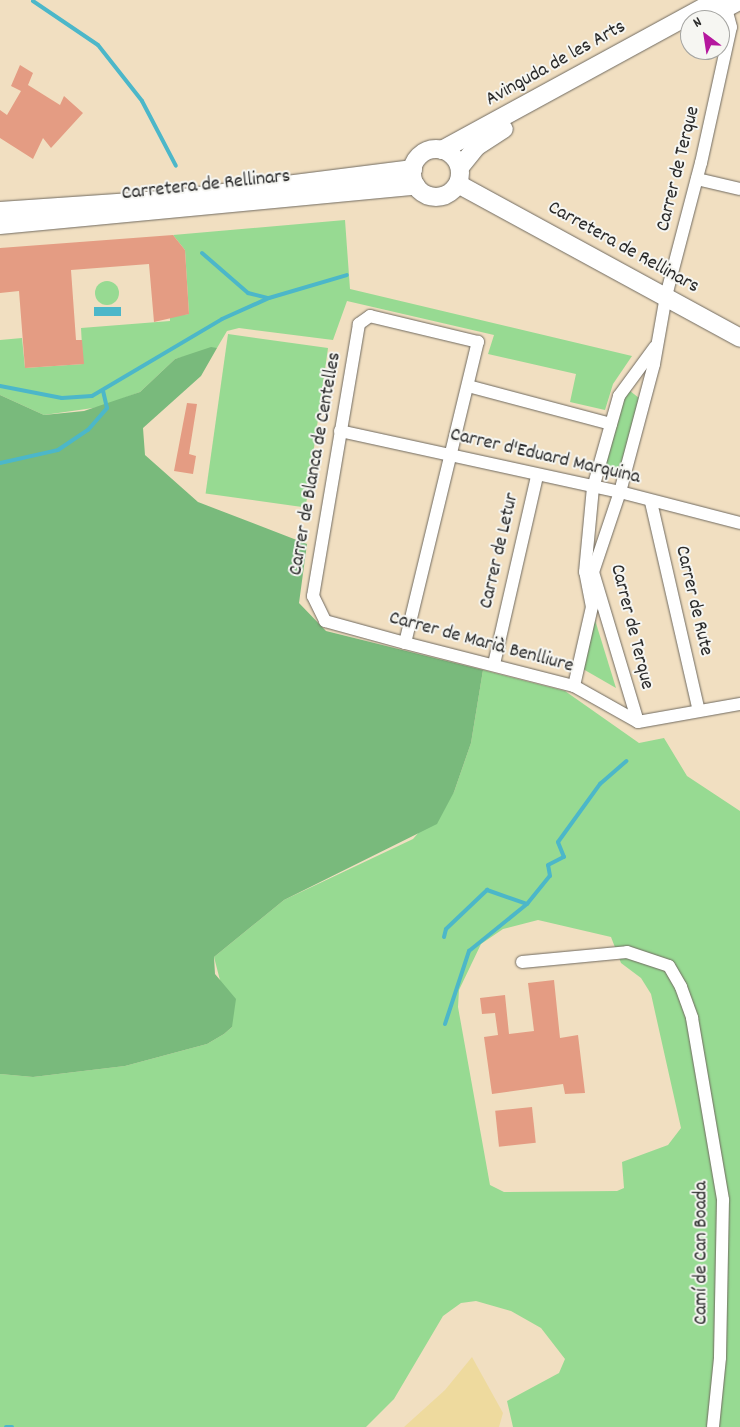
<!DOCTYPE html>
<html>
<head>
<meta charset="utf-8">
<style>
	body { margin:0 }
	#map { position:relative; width:740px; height:1427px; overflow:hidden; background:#f1dfc1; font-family:Dekko,sans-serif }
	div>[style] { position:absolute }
	.green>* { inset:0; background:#97da92; transform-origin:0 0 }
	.round { border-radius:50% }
	.forest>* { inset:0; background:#79ba7c }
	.sand>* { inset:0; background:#eeda9e }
	.water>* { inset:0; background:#4cb7c9; transform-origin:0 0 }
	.stream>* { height:4px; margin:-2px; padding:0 2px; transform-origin:2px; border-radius:2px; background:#4cb7c9 }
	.building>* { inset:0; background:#e49c83; transform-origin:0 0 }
	.roads { filter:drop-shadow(0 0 1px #706a60) drop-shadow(0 0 1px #706a60) }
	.street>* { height:12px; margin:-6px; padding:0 6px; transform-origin:6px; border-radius:6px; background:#fff }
	.secondary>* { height:18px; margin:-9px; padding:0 9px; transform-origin:9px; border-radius:9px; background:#fff }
	.secondary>.ring { margin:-9px; padding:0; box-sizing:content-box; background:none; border:18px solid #fff; border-radius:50% }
	span { translate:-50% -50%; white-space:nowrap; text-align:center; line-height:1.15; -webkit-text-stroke:4px #f6f6f2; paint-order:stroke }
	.street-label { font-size:20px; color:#2b2b2b }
	.north { position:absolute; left:680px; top:10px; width:50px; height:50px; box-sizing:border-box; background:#f6f6f2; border:1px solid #a5a5a2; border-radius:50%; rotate:329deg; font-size:14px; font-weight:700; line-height:20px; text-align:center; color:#2b2b2b }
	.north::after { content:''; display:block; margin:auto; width:18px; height:22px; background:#b5179e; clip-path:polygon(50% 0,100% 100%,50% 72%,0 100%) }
</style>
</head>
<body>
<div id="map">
	<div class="green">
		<i style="clip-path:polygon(345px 220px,350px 289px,632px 356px,613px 384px,605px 410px,570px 402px,576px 374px,488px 354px,494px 335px,347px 301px,333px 340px,239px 328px,227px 331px,217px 348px,175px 359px,140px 392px,100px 407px,44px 415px,0 395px,0 340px,22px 338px,25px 368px,83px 364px,81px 328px,170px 321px,170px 316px,189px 314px,185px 250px,173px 235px)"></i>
		<i class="round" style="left:95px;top:281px;width:24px;height:24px"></i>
		<i style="left:228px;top:334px;width:101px;height:161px;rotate:8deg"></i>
		<i style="clip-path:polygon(630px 391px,639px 398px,621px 475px,603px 471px,622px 399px)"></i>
		<i style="clip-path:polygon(595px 620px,616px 688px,583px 669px)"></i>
		<i style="clip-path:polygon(evenodd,483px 670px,565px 691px,639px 743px,664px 738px,687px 776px,740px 811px,740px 1427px,513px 1427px,507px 1401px,559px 1373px,565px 1359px,541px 1328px,511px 1311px,476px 1301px,461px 1303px,443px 1316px,394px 1399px,366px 1427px,0 1427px,0 1074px,33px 1077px,125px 1066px,207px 1044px,224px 1034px,232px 1027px,214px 957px,284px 900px,413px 839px,454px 792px,471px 743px,483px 670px,538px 920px,611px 937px,621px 963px,641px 978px,651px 994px,681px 1128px,668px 1145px,622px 1162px,624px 1188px,617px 1191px,504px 1192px,490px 1185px,458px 1007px,459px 990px,481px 944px,503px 929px,538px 920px)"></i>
	</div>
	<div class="forest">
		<i style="clip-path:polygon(211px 347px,217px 348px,201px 376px,143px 428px,145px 455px,198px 502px,307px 544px,299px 603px,326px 631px,483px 670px,471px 743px,454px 792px,437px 824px,284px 900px,214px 957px,215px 974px,236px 999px,232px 1027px,224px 1034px,207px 1044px,125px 1066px,33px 1077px,0 1074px,0 395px,44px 415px,84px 411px,140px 392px,175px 359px)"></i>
	</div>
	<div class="sand">
		<i style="clip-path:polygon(472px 1357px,503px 1413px,499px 1427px,404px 1427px,445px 1390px)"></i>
	</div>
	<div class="water">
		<i style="left:121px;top:307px;width:9px;height:27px;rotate:90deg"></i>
	</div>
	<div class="stream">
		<i style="left:33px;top:1px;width:78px;rotate:34.1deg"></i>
		<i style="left:98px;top:45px;width:71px;rotate:51.8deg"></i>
		<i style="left:142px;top:101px;width:73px;rotate:62.4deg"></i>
		<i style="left:202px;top:253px;width:61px;rotate:41deg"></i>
		<i style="left:248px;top:293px;width:21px;rotate:14deg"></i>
		<i style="left:0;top:386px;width:63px;rotate:11deg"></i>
		<i style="left:62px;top:398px;width:30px;rotate:-4deg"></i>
		<i style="left:92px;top:396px;width:151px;rotate:-30.6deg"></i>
		<i style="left:222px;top:319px;width:51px;rotate:-24.1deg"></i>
		<i style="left:269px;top:298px;width:81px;rotate:-16.4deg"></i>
		<i style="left:0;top:463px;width:59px;rotate:-12.6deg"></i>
		<i style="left:58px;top:450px;width:36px;rotate:-34deg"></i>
		<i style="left:88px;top:430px;width:29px;rotate:-49deg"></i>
		<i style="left:107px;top:408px;width:17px;rotate:-103deg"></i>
		<i style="left:444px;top:937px;width:8px;rotate:-76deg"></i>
		<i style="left:446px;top:929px;width:57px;rotate:-43.6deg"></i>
		<i style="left:487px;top:890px;width:42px;rotate:19.3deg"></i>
		<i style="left:445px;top:1024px;width:77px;rotate:-71.8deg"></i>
		<i style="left:469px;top:951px;width:75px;rotate:-39deg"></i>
		<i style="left:527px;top:904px;width:36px;rotate:-51deg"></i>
		<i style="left:550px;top:876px;width:11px;rotate:-100deg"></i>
		<i style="left:548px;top:865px;width:18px;rotate:-27deg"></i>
		<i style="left:564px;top:857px;width:16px;rotate:-112deg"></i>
		<i style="left:558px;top:842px;width:72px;rotate:-54.1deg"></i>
		<i style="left:600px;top:784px;width:35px;rotate:-41deg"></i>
		<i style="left:6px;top:1427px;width:6px"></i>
	</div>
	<div class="building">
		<i style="clip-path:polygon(20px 65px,33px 73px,28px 85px,60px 105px,64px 96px,83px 113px,51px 148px,43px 138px,33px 159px,0 138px,0 110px,7px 115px,21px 91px,11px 86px)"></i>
		<i style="clip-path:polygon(173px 235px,185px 250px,189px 314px,154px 322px,149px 264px,71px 270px,76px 340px,82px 340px,84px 364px,25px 368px,19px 291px,0 293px,0 248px)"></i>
		<i style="clip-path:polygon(187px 403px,197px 404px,189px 454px,196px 456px,193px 474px,174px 471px)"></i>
		<i style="clip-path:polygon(554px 980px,560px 1038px,578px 1035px,585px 1093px,565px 1094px,563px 1084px,492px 1094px,484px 1037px,498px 1035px,495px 1013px,482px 1014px,480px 998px,505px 995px,509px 1034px,534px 1031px,528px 983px)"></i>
		<i style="left:532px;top:1107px;width:36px;height:37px;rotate:84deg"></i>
	</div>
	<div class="roads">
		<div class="street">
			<i style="left:697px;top:179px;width:44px;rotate:13.1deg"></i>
			<i style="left:468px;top:386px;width:148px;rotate:14.9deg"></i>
			<i style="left:340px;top:431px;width:287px;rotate:12.3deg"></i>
			<i style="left:620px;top:492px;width:124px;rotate:14.5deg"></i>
			<i style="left:651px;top:502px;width:211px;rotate:77.1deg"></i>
			<i style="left:405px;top:643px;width:310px;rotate:-76.4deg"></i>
			<i style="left:478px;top:342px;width:111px;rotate:-166.5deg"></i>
			<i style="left:370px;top:316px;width:14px;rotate:144deg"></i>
			<i style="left:359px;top:324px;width:276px;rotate:99.6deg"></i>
			<i style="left:313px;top:596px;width:28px;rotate:64deg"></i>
			<i style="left:325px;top:621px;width:83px;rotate:15.4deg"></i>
			<i style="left:405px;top:643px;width:174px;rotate:14.3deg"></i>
			<i style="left:574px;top:686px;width:73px;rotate:29.4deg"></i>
			<i style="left:638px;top:722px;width:104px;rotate:-10deg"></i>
			<i style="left:494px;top:664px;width:193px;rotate:-77.1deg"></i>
			<i style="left:574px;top:686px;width:81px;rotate:-77.2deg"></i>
			<i style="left:592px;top:607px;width:36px;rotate:-101deg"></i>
			<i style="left:585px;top:572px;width:84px;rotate:-84.6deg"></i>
			<i style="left:593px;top:488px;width:96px;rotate:-74.2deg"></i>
			<i style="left:619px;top:396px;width:61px;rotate:-53.7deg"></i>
			<i style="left:638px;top:722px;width:157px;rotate:-106.7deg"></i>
			<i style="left:593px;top:572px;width:84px;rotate:-71.4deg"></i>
			<i style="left:620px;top:492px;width:132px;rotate:-75.1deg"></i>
			<i style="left:654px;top:364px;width:69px;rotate:-80deg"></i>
			<i style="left:666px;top:296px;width:138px;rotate:-75.3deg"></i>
			<i style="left:701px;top:163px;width:139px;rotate:-77.6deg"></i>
			<i style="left:731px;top:27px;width:27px;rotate:-105deg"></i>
			<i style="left:522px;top:962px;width:105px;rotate:-5.4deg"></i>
			<i style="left:627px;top:952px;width:44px;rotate:18.4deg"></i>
			<i style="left:669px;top:966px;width:24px;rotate:60deg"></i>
			<i style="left:681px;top:987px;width:33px;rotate:70deg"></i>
			<i style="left:692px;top:1018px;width:185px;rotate:80.3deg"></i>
			<i style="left:723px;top:1200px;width:158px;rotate:91.1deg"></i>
			<i style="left:720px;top:1358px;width:69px;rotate:95.8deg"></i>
		</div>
		<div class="secondary">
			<i style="left:705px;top:19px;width:40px;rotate:-28deg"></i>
			<i class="ring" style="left:412px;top:149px;width:30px;height:30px"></i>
			<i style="left:442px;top:150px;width:313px;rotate:-28.6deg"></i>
			<i style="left:460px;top:167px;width:26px;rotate:-51deg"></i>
			<i style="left:476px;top:147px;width:33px;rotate:-33deg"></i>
			<i style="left:458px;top:184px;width:321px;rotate:28.6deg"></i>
			<i style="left:0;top:211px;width:176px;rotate:-3.9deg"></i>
			<i style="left:176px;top:199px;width:239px;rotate:-7.2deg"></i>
			<i style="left:0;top:225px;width:418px;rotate:-5.4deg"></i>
		</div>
	</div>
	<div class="street-label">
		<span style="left:556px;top:64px;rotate:-29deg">Avinguda de les Arts</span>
		<span style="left:679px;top:169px;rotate:-76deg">Carrer de Terque</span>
		<span style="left:206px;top:186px;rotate:-6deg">Carretera de Rellinars</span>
		<span style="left:623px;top:248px;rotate:29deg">Carretera de Rellinars</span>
		<span style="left:545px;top:457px;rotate:13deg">Carrer d'Eduard Marquina</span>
		<span style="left:316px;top:464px;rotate:-80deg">Carrer de Blanca de Centelles</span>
		<span style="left:500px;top:551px;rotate:-77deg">Carrer de Letur</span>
		<span style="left:693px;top:601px;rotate:77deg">Carrer de Rute</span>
		<span style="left:631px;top:627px;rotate:76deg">Carrer de Terque</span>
		<span style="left:481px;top:643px;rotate:15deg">Carrer de Marià Benlliure</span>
		<span style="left:702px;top:1253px;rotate:-90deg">Camí de Can Boada</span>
	</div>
	<div class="north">N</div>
</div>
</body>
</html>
